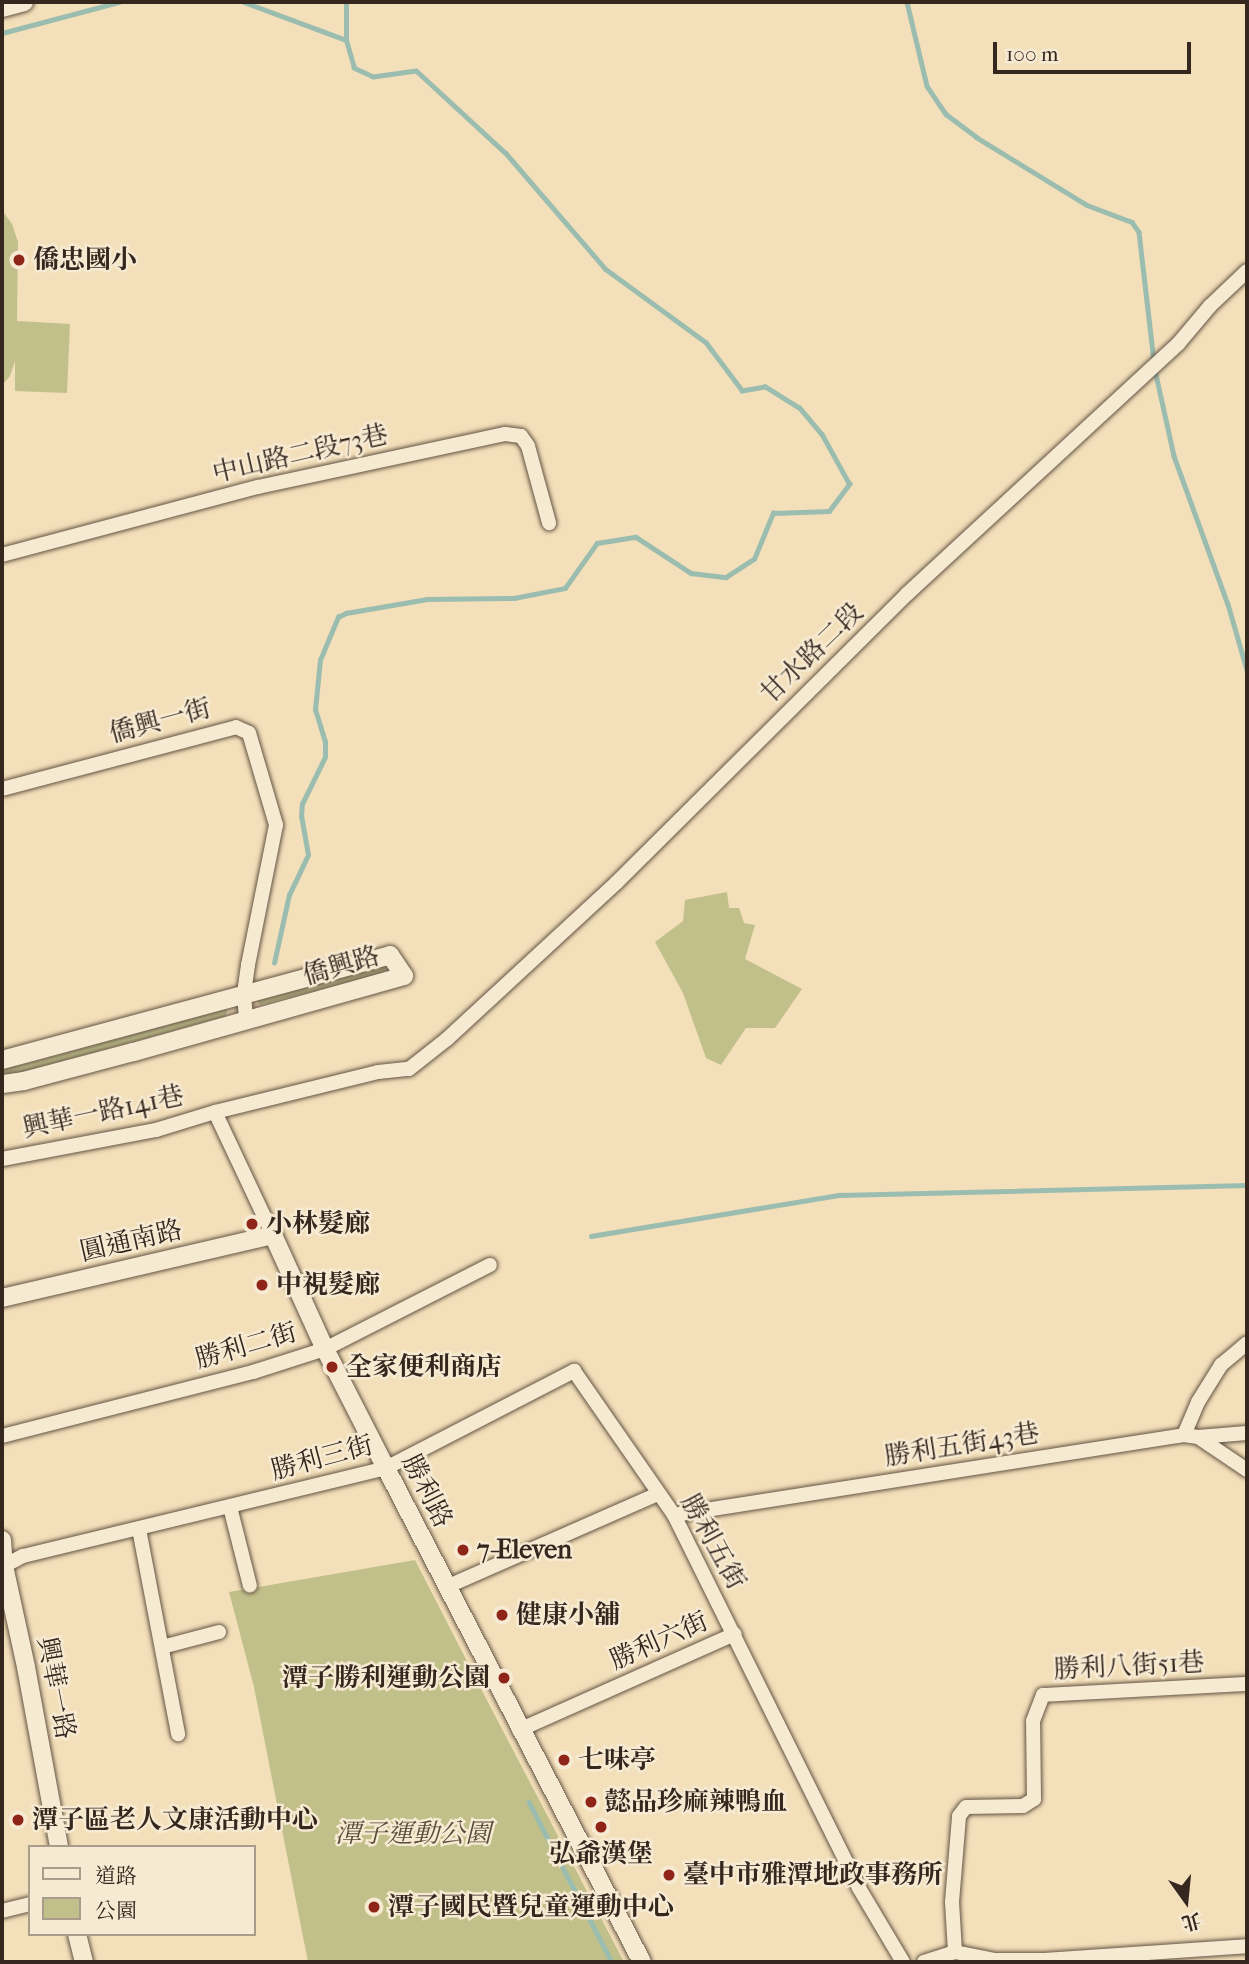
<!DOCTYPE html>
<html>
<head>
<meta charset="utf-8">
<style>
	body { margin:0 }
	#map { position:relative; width:1249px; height:1964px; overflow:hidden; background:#f3dfb9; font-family:"IM FELL French Canon","Noto Serif TC",serif }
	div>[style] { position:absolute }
	.green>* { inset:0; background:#c1c08b }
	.stream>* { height:4.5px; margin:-2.25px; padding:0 2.25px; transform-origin:2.25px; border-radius:2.25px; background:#9bbdb0 }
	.roads { filter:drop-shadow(0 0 2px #645445) drop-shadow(0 0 2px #645445) }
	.minor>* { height:14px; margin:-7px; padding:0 7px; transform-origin:7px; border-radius:7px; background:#f7ead2 }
	.tertiary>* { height:18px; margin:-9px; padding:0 9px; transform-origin:9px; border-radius:9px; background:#f7ead2 }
	.dots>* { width:19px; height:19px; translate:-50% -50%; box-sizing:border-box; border:4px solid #f7ead2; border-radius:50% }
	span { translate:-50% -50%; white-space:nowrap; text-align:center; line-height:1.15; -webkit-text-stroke:5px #f7ead2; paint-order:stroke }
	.poi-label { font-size:26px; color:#35261e; font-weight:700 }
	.left { translate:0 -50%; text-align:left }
	.right { translate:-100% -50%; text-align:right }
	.street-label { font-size:26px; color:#35261e }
	.park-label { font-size:26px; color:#584c39; font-style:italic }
	.frame { position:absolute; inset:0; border:4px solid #35261e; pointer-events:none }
	.legend { position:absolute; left:28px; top:1845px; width:228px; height:91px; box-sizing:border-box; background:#f7ead2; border:2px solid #a99c8a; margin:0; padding:9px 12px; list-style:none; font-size:21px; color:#35261e }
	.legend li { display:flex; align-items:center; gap:14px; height:35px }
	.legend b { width:35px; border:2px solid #a99c8a }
	.north { position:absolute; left:1151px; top:1866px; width:70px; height:70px; -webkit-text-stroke:5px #f7ead2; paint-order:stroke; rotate:165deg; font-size:19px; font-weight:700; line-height:28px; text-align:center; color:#35261e }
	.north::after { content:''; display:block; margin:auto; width:24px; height:32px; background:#35261e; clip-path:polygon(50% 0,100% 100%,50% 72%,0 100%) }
	.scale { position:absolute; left:993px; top:42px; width:198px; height:32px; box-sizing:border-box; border:4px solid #35261e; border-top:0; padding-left:9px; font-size:21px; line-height:24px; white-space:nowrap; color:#35261e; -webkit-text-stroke:5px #f7ead2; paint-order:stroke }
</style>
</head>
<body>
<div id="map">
	<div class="green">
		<i style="clip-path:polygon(2px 210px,12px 224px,18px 242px,17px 321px,70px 324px,67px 393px,15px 391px,15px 361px,10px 376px,2px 385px)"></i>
		<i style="clip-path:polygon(727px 892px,729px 908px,739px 908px,744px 923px,755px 925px,745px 959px,802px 989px,775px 1028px,746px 1028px,721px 1065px,706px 1058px,683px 993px,655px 942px,683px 921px,685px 900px)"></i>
		<i style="clip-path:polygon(381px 965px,385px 968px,384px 973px,259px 1005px,258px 1000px)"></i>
		<i style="clip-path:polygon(227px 1008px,226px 1016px,22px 1072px,2px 1075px,2px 1067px,22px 1065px)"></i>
		<i style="clip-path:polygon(415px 1560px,491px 1708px,624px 1962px,308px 1962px,254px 1687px,229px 1592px)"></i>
	</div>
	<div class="stream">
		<i style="left:244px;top:2px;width:109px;rotate:20.4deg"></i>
		<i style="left:907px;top:2px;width:86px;rotate:76.6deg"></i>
		<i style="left:927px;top:86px;width:34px;rotate:56deg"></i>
		<i style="left:946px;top:114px;width:38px;rotate:37deg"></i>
		<i style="left:976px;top:137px;width:130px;rotate:31.5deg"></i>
		<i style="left:1087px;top:205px;width:48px;rotate:20.7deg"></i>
		<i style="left:1132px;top:222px;width:12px;rotate:55deg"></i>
		<i style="left:1139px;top:232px;width:131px;rotate:83.4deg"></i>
		<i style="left:2px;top:33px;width:121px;rotate:-14.8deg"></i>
		<i style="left:1155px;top:370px;width:88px;rotate:77.5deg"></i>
		<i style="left:1174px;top:456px;width:158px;rotate:70deg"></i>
		<i style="left:1228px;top:604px;width:69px;rotate:73.9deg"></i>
		<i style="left:274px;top:963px;width:70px;rotate:-77.6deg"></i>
		<i style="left:289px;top:895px;width:44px;rotate:-64.6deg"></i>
		<i style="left:308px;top:855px;width:39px;rotate:-100deg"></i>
		<i style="left:301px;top:817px;width:13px;rotate:-86deg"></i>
		<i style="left:302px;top:804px;width:52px;rotate:-63.9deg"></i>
		<i style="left:325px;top:757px;width:15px;rotate:-90deg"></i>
		<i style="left:325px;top:742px;width:34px;rotate:-107deg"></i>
		<i style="left:315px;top:710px;width:50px;rotate:-84.3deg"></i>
		<i style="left:320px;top:660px;width:47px;rotate:-67.3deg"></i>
		<i style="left:338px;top:617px;width:9px;rotate:-27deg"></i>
		<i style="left:346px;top:613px;width:82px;rotate:-9.8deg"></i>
		<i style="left:427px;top:599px;width:87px;rotate:-0.7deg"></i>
		<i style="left:514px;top:598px;width:52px;rotate:-11.1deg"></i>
		<i style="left:565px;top:588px;width:55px;rotate:-54.6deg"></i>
		<i style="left:597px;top:543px;width:39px;rotate:-9deg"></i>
		<i style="left:636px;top:537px;width:66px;rotate:33.2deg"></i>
		<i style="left:691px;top:573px;width:35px;rotate:7deg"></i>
		<i style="left:726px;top:577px;width:33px;rotate:-33deg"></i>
		<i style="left:754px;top:559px;width:50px;rotate:-67.6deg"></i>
		<i style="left:773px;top:513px;width:56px;rotate:-2deg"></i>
		<i style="left:829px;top:511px;width:34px;rotate:-53deg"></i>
		<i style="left:849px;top:484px;width:56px;rotate:-118.9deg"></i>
		<i style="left:822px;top:435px;width:35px;rotate:-130deg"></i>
		<i style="left:799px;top:408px;width:40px;rotate:-148deg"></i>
		<i style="left:765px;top:387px;width:23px;rotate:170deg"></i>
		<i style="left:742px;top:391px;width:60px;rotate:-126.9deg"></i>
		<i style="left:706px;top:343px;width:125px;rotate:-143.8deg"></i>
		<i style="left:605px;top:269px;width:152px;rotate:-130.7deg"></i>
		<i style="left:506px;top:154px;width:122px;rotate:-137.3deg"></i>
		<i style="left:416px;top:71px;width:43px;rotate:172.1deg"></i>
		<i style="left:373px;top:77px;width:21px;rotate:-155deg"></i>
		<i style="left:354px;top:68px;width:29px;rotate:-106deg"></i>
		<i style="left:346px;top:40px;width:38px;rotate:-90deg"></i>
		<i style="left:591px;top:1236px;width:252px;rotate:-9.4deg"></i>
		<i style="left:840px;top:1195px;width:407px;rotate:-1.4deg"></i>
		<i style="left:529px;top:1802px;width:180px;rotate:62.6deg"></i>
	</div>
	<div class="roads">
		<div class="minor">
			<i style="left:2px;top:555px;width:265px;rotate:-14.9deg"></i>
			<i style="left:258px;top:487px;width:253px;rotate:-12.1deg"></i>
			<i style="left:505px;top:434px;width:16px;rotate:7deg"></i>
			<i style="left:521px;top:436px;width:12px;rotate:55deg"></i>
			<i style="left:528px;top:446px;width:80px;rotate:74.7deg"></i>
			<i style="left:2px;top:789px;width:242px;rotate:-14.8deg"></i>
			<i style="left:236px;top:727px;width:14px;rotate:25deg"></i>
			<i style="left:249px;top:733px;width:96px;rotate:73.6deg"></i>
			<i style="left:276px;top:825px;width:143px;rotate:101.3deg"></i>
			<i style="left:248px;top:965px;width:30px;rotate:98deg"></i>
			<i style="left:244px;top:995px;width:25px;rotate:85deg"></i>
			<i style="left:215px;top:1112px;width:136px;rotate:64.8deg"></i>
			<i style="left:2px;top:1159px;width:157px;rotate:-10.7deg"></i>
			<i style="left:156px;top:1130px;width:62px;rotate:-17deg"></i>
			<i style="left:215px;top:1112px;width:168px;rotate:-13.8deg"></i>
			<i style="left:378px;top:1072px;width:31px;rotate:-6deg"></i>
			<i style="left:409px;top:1069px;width:48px;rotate:-38.3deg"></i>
			<i style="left:447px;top:1039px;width:231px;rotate:-42.7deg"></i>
			<i style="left:617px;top:882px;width:409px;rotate:-44.8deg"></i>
			<i style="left:907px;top:594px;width:369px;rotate:-42.7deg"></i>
			<i style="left:1178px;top:344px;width:50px;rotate:-49.9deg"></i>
			<i style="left:1210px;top:306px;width:51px;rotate:-43.4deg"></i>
			<i style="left:1184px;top:1435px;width:36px;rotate:-67deg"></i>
			<i style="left:1198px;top:1402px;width:44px;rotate:-58.1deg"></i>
			<i style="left:1221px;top:1365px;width:34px;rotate:-40deg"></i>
			<i style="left:2px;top:1436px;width:259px;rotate:-14.3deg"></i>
			<i style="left:253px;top:1372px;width:76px;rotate:-17.7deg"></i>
			<i style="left:325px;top:1349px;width:185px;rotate:-27deg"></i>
			<i style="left:1198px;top:1437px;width:49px;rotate:-4.7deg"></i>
			<i style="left:230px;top:1507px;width:81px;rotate:75.8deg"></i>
			<i style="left:674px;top:1515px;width:516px;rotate:-8.91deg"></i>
			<i style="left:1184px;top:1435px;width:14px;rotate:8deg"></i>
			<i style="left:1198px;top:1437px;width:59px;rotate:34deg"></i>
			<i style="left:139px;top:1529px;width:209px;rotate:79.2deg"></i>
			<i style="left:2px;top:1567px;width:24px;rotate:-28deg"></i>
			<i style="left:23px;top:1556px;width:374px;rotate:-13.6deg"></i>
			<i style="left:386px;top:1468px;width:212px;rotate:-27.3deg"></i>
			<i style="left:574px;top:1371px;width:175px;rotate:55.2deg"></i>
			<i style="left:674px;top:1515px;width:416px;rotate:63.6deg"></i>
			<i style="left:859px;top:1888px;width:86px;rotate:59.3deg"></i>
			<i style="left:446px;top:1587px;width:232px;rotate:-23.7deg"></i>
			<i style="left:162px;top:1647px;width:59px;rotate:-14.7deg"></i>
			<i style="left:519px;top:1730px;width:236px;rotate:-24deg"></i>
			<i style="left:2px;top:1911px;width:29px;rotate:-14deg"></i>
			<i style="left:955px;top:1952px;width:50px;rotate:-93.4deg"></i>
			<i style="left:952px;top:1902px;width:86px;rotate:-85.3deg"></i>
			<i style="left:959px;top:1816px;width:11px;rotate:-52deg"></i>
			<i style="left:966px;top:1807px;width:57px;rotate:-1deg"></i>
			<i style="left:1023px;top:1806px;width:13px;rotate:-32deg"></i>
			<i style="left:1034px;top:1799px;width:78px;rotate:-90.7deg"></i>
			<i style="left:1033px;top:1721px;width:28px;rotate:-69deg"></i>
			<i style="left:1043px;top:1695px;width:204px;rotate:-3.1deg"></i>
			<i style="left:924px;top:1962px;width:33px;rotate:-18deg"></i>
			<i style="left:955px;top:1952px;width:41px;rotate:11.3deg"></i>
			<i style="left:995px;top:1960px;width:49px"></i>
			<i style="left:1044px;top:1960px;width:203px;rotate:-3.9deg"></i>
		</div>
		<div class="tertiary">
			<i style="left:2px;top:8px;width:23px;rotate:-15deg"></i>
			<i style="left:2px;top:1060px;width:402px;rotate:-15.1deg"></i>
			<i style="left:390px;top:955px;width:25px;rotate:56deg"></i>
			<i style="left:404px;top:976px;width:281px;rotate:164.3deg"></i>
			<i style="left:133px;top:1052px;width:113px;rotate:165.1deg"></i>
			<i style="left:24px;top:1081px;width:22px;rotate:172deg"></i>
			<i style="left:2px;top:1298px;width:278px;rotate:-13.1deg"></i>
			<i style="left:273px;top:1235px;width:125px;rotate:65.5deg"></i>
			<i style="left:325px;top:1349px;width:134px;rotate:62.9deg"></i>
			<i style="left:386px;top:1468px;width:556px;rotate:62.61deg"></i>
			<i style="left:2px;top:1540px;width:26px;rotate:86deg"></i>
			<i style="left:4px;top:1566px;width:103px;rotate:77.7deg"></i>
			<i style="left:26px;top:1667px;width:183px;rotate:79.6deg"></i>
			<i style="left:77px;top:1934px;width:29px;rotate:76deg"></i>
		</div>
	</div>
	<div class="dots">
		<i style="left:19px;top:260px;background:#8f2418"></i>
		<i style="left:252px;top:1224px;background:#8f2418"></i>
		<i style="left:262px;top:1285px;background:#8f2418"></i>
		<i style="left:332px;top:1367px;background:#8f2418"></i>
		<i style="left:463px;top:1550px;background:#8f2418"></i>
		<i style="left:502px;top:1615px;background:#8f2418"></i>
		<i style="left:504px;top:1678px;background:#8f2418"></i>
		<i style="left:564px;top:1760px;background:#8f2418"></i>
		<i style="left:591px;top:1802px;background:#8f2418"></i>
		<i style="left:18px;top:1820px;background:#8f2418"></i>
		<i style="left:601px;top:1827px;background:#8f2418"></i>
		<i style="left:669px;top:1875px;background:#8f2418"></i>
		<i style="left:374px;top:1907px;background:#8f2418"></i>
	</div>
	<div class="poi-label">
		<span class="left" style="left:33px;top:260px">僑忠國小</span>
		<span class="left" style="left:266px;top:1224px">小林髮廊</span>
		<span class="left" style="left:276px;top:1285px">中視髮廊</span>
		<span class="left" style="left:346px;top:1367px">全家便利商店</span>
		<span class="left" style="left:477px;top:1550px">7-Eleven</span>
		<span class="left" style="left:516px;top:1615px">健康小舖</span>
		<span class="right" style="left:490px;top:1678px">潭子勝利運動公園</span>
		<span class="left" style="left:578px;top:1760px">七味亭</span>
		<span class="left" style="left:605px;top:1802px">懿品珍麻辣鴨血</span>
		<span class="left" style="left:32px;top:1820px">潭子區老人文康活動中心</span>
		<span style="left:601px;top:1854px">弘爺漢堡</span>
		<span class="left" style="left:683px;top:1875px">臺中市雅潭地政事務所</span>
		<span class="left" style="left:388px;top:1907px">潭子國民暨兒童運動中心</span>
	</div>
	<div class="street-label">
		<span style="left:300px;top:454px;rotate:-13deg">中山路二段73巷</span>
		<span style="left:812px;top:653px;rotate:-44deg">甘水路二段</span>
		<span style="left:160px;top:721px;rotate:-15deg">僑興一街</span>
		<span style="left:341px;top:966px;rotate:-16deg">僑興路</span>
		<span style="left:103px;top:1112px;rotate:-12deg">興華一路141巷</span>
		<span style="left:131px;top:1241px;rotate:-13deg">圓通南路</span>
		<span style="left:246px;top:1346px;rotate:-16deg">勝利二街</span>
		<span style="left:962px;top:1445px;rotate:-9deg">勝利五街43巷</span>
		<span style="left:322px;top:1458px;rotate:-15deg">勝利三街</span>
		<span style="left:427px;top:1491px;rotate:63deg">勝利路</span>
		<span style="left:713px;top:1542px;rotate:61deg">勝利五街</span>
		<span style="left:659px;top:1641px;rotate:-24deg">勝利六街</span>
		<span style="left:1129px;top:1666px;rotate:-3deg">勝利八街51巷</span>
		<span style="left:56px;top:1688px;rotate:79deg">興華一路</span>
	</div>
	<div class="park-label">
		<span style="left:413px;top:1834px">潭子運動公園</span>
	</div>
	<div class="frame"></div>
	<ul class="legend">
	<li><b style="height:9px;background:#f7ead2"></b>道路</li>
	<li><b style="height:19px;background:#c1c08b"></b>公園</li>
	</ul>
	<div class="north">北</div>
	<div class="scale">100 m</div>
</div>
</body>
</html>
